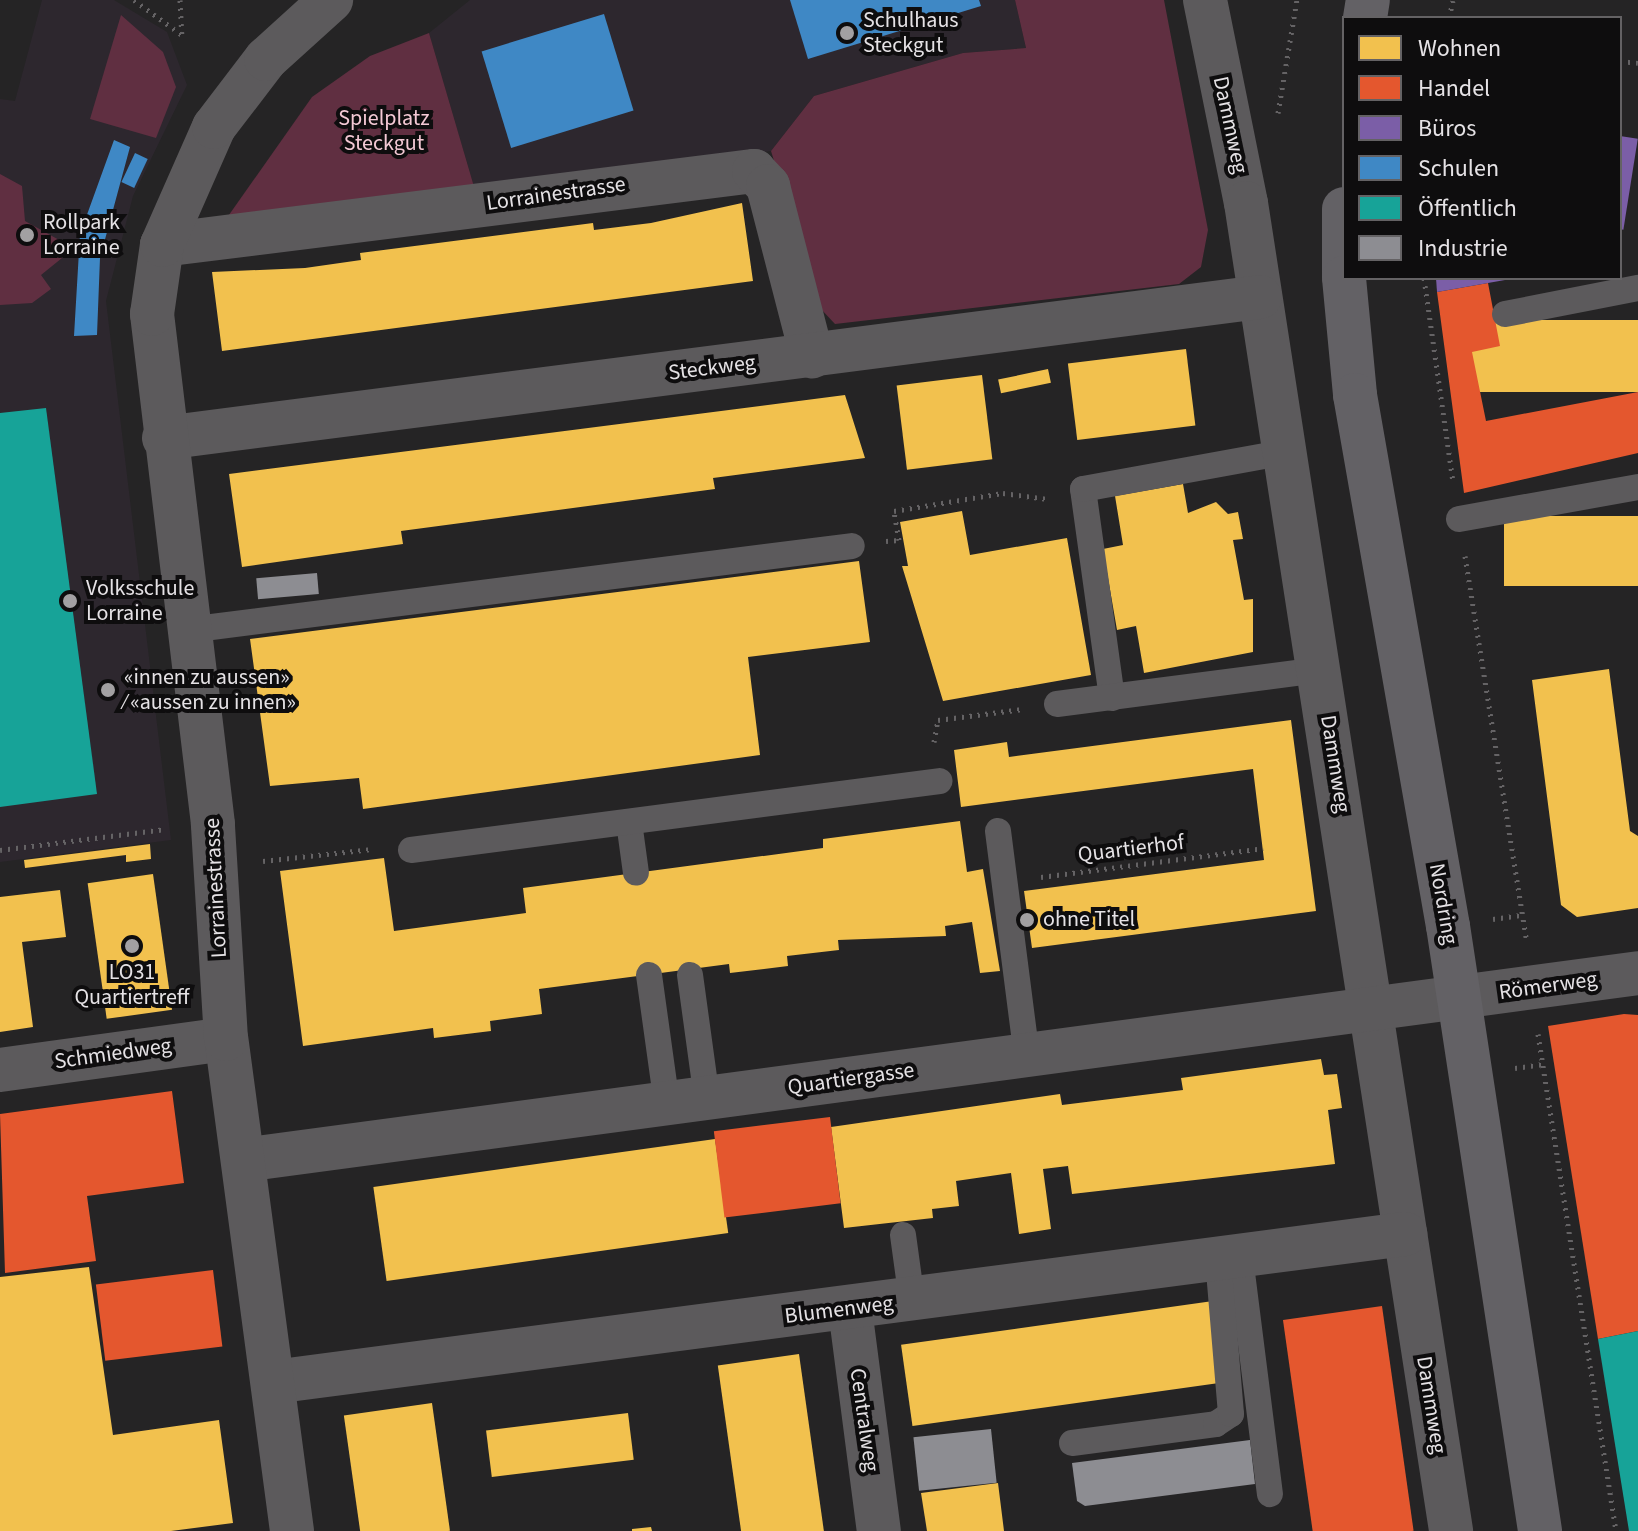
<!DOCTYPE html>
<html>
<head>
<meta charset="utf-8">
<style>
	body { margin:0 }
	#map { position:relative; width:1638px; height:1531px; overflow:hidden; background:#252425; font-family:"Source Sans 3",sans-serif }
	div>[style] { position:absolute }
	.built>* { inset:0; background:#2d272e }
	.green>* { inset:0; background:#602f41 }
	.homes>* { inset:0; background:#f2c14e; transform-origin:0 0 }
	.shops>* { inset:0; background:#e4572e; transform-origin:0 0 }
	.offices>* { inset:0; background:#7b5ea7; transform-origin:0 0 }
	.schools>* { inset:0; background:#3f88c5; transform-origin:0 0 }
	.public>* { inset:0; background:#17a398 }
	.industry>* { inset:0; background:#8d8d92; transform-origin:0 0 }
	.path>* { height:5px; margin-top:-2.5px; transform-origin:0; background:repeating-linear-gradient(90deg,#656365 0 2px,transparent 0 8px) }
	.lane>* { height:26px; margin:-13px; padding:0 13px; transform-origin:13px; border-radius:13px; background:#5c5a5c }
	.street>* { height:44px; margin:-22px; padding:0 22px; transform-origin:22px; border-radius:22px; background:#5c5a5c }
	.secondary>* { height:44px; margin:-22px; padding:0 22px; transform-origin:22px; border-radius:22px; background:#636165 }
	.dots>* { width:22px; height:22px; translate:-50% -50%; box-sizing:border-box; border:4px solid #0e0d0e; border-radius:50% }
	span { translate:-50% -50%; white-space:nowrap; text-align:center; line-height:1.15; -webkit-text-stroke:8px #0e0d0e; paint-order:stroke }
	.poi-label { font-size:22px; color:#e5e2e5 }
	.left { translate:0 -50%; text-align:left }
	.park-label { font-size:22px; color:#f4c9d5 }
	.street-label { font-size:22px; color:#e5e2e5 }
	.legend { position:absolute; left:1342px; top:16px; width:280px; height:264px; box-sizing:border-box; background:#0e0d0e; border:2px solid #646264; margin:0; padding:10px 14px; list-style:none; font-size:24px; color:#e5e2e5 }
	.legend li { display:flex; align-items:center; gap:16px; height:40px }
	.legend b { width:40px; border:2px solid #646264 }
</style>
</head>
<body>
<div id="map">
	<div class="built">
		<i style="clip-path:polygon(42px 0,114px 0,167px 32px,187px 85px,133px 196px,106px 301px,171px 840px,0 862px,0 99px,15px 101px)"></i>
		<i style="clip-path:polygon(470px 0,1015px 0,1026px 48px,963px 53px,814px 96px,771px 151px,475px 190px,429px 33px)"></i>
	</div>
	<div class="green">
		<i style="clip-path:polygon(1015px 0,1164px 0,1208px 230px,1201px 267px,1179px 284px,835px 324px,820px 308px,771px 151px,814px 96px,963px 53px,1026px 48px)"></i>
		<i style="clip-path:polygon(121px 15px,163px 52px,176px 87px,156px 138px,90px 119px)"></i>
		<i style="clip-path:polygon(429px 33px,475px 190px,224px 222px,312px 97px,370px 56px)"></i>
		<i style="clip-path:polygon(0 174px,22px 186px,25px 221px,61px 241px,62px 258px,41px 275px,51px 289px,32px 303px,0 305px)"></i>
	</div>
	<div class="homes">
		<i style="clip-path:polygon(742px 203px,753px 281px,222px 351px,212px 272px,305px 268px,361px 260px,360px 253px,593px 223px,594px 230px,651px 223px)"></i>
		<i style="left:1638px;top:320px;width:72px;height:169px;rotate:90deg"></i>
		<i style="left:1186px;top:349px;width:77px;height:119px;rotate:83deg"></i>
		<i style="left:1048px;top:369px;width:14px;height:51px;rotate:78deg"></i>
		<i style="left:982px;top:375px;width:85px;height:86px;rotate:83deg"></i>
		<i style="clip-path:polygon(845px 395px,865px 458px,713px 478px,715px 489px,401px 531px,403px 544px,242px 567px,229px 474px)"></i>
		<i style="clip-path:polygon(1183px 484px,1188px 513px,1216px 502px,1228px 514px,1238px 512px,1243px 539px,1233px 540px,1244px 600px,1253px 599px,1253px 652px,1144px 673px,1136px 626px,1117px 630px,1103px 549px,1123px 545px,1115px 496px)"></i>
		<i style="clip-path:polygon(962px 511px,970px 555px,1067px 538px,1091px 675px,943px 701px,902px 566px,908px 566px,900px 522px)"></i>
		<i style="left:1638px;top:516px;width:70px;height:134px;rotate:90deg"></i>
		<i style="clip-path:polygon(859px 561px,870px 642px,748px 657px,760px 755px,363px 809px,359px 778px,270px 786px,250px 639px)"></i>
		<i style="clip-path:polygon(1609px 669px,1630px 831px,1638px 836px,1638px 908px,1577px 917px,1561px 905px,1532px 680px)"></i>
		<i style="clip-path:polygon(1291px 720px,1316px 911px,1032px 948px,1024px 891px,1264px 860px,1253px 769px,961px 807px,954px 750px,1007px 742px,1009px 757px)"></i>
		<i style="clip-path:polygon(960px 821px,967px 872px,983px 869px,1000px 971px,980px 973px,972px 922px,945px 926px,946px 936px,838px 940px,839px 950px,787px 956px,788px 966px,730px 973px,729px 964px,539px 989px,542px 1014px,490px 1021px,491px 1031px,434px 1038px,433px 1028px,303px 1046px,280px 871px,384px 858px,394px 931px,526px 913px,523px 888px,823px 848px,823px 839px)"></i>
		<i style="clip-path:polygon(150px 844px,151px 859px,126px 862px,126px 855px,25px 868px,24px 860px)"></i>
		<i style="left:153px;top:874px;width:137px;height:66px;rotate:82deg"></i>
		<i style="clip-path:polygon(60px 890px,66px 937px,22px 942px,33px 1027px,0 1032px,0 897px)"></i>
		<i style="clip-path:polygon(1321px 1059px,1324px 1075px,1337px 1074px,1342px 1108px,1328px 1110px,1335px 1164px,1072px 1194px,1068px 1166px,1043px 1169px,1051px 1229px,1019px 1234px,1011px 1173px,956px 1181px,959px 1206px,932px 1209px,933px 1218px,844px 1228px,831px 1127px,1060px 1094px,1062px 1105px,1183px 1090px,1181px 1078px)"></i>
		<i style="left:715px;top:1139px;width:95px;height:345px;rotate:82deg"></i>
		<i style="clip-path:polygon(89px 1267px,113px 1435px,219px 1420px,233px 1523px,171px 1531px,0 1531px,0 1277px)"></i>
		<i style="left:1213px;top:1301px;width:82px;height:315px;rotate:82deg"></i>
		<i style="left:799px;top:1354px;width:179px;height:82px;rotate:82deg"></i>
		<i style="left:432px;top:1403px;width:129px;height:89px;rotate:82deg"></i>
		<i style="left:628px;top:1413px;width:47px;height:143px;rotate:83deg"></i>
		<i style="clip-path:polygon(998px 1483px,1004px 1531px,927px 1531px,921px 1493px)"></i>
		<i style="clip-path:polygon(651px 1527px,652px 1531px,632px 1531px,632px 1529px)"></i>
	</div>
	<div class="shops">
		<i style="clip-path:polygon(1488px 283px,1500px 346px,1472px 352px,1486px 421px,1638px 392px,1638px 453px,1464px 493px,1437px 292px)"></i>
		<i style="clip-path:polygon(1624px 1014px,1638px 1015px,1638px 1331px,1598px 1339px,1548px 1026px)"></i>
		<i style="clip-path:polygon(172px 1091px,184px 1183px,87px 1196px,96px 1261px,5px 1273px,0 1114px)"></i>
		<i style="left:830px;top:1117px;width:87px;height:117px;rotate:83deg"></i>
		<i style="left:213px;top:1270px;width:77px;height:118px;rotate:83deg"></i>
		<i style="left:1382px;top:1306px;width:227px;height:100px;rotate:82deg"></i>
	</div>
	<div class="offices">
		<i style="left:1620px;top:136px;width:18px;height:92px;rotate:9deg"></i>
		<i style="clip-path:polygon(1436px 278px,1505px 278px,1505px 280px,1437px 292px)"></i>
	</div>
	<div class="schools">
		<i style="clip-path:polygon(790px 0,979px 0,981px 6px,808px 59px)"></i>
		<i style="left:604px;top:14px;width:101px;height:128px;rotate:73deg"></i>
		<i style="clip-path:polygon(114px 140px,130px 147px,100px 258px,97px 335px,74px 336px,80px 234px)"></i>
		<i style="left:135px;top:153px;width:14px;height:32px;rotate:25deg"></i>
	</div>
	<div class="public">
		<i style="clip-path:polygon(46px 408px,97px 794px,0 807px,0 413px)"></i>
		<i style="clip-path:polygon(1638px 1331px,1638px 1531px,1629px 1531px,1598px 1339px)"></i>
	</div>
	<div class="industry">
		<i style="left:317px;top:573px;width:21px;height:61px;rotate:85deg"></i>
		<i style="left:991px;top:1429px;width:54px;height:78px;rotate:84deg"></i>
		<i style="clip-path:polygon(1250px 1440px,1255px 1484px,1085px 1506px,1077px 1501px,1072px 1463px)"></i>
	</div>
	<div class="path">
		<i style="left:134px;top:0;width:59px;rotate:36.1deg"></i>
		<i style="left:180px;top:0;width:34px;rotate:87deg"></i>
		<i style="left:1449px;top:18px;width:18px;rotate:-77deg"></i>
		<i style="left:1620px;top:61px;width:18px;rotate:6deg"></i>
		<i style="left:1278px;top:113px;width:115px;rotate:-80.5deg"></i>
		<i style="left:1424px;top:278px;width:207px;rotate:81.9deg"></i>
		<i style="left:886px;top:541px;width:13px;rotate:-4deg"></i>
		<i style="left:899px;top:540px;width:29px;rotate:-100deg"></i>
		<i style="left:894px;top:511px;width:110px;rotate:-9.4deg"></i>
		<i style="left:1003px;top:493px;width:45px;rotate:7.6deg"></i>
		<i style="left:1465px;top:556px;width:390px;rotate:80.9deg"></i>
		<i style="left:934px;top:742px;width:22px;rotate:-80deg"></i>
		<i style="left:938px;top:720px;width:86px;rotate:-7.4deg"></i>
		<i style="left:0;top:850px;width:167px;rotate:-7.2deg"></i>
		<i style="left:263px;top:861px;width:110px;rotate:-6.3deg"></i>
		<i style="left:1041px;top:877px;width:224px;rotate:-7.4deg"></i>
		<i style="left:1493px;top:919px;width:30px;rotate:-8deg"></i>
		<i style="left:1538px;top:1034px;width:503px;rotate:81.08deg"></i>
		<i style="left:1515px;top:1068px;width:27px;rotate:-8deg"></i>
	</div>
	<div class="lane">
		<i style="left:1505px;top:314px;width:136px;rotate:-11.1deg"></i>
		<i style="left:1459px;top:519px;width:182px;rotate:-10.1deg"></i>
		<i style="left:188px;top:630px;width:669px;rotate:-7.21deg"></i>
		<i style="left:1112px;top:698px;width:211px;rotate:-97.9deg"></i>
		<i style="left:1083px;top:489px;width:206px;rotate:-10.3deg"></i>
		<i style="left:1057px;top:704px;width:265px;rotate:-7.4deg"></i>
		<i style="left:629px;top:822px;width:51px;rotate:82.2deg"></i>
		<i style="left:998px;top:831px;width:227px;rotate:82.7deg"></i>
		<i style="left:411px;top:850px;width:533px;rotate:-7.43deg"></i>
		<i style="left:649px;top:975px;width:130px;rotate:82.1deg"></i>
		<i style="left:690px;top:975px;width:125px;rotate:82.2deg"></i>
		<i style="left:903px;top:1235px;width:67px;rotate:82.2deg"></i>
		<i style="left:1240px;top:1257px;width:239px;rotate:82.8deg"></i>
		<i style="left:1072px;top:1443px;width:145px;rotate:-7.5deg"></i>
		<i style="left:1216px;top:1424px;width:18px;rotate:-34deg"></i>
		<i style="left:1231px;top:1414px;width:156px;rotate:-94.8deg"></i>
	</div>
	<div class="street">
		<i style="left:1205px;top:0;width:207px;rotate:78.6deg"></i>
		<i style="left:1246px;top:203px;width:1344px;rotate:81.22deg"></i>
		<i style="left:162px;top:245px;width:597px;rotate:-7.13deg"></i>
		<i style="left:754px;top:171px;width:21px;rotate:47deg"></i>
		<i style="left:768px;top:186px;width:176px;rotate:75.5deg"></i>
		<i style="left:164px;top:438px;width:1105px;rotate:-7.33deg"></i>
		<i style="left:0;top:1070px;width:228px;rotate:-7.8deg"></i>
		<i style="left:243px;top:1160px;width:1407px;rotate:-7.63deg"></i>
		<i style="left:850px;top:1309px;width:224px;rotate:82.6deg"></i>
		<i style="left:273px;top:1382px;width:1142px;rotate:-7.45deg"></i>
		<i style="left:292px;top:1531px;width:496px;rotate:-97.6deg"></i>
		<i style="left:226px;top:1039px;width:215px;rotate:-93.5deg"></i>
		<i style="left:213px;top:824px;width:514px;rotate:-96.82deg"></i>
		<i style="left:152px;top:314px;width:70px;rotate:-81.8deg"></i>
		<i style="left:162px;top:245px;width:129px;rotate:-66.2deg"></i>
		<i style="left:214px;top:127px;width:86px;rotate:-52.6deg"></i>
		<i style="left:266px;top:59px;width:88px;rotate:-42.2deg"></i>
	</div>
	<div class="secondary">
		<i style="left:1365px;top:18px;width:18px;rotate:-81deg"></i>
		<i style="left:1344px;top:209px;width:68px;rotate:90deg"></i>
		<i style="left:1344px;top:278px;width:118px;rotate:84.6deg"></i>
		<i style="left:1355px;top:395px;width:539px;rotate:80.07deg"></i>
		<i style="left:1448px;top:926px;width:612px;rotate:81.35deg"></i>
	</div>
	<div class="dots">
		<i style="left:847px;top:33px;background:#a2a0a2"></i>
		<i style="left:27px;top:235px;background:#a2a0a2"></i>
		<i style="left:70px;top:601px;background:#a2a0a2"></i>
		<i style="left:108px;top:690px;background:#a2a0a2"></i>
		<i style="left:1027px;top:920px;background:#a2a0a2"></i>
		<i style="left:132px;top:946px;background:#a2a0a2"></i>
	</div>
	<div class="poi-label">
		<span class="left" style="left:863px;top:33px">Schulhaus<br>Steckgut</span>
		<span class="left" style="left:43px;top:235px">Rollpark<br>Lorraine</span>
		<span class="left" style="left:86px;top:601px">Volksschule<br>Lorraine</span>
		<span class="left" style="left:124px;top:690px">«innen zu aussen»<br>⁄ «aussen zu innen»</span>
		<span class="left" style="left:1043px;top:920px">ohne Titel</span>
		<span style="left:132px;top:985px">LO31<br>Quartiertreff</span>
	</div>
	<div class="park-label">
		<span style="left:384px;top:131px">Spielplatz<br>Steckgut</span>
	</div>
	<div class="street-label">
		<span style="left:1230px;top:125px;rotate:78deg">Dammweg</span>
		<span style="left:556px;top:194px;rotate:-8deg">Lorrainestrasse</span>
		<span style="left:712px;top:368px;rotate:-7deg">Steckweg</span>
		<span style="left:1335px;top:764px;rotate:81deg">Dammweg</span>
		<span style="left:1131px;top:849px;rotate:-7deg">Quartierhof</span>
		<span style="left:216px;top:888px;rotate:-93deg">Lorrainestrasse</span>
		<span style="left:1443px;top:904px;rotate:80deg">Nordring</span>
		<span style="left:1548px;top:986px;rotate:-8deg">Römerweg</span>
		<span style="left:113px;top:1054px;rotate:-8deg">Schmiedweg</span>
		<span style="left:851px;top:1079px;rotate:-8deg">Quartiergasse</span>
		<span style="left:839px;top:1310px;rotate:-7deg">Blumenweg</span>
		<span style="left:1431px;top:1405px;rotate:81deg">Dammweg</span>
		<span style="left:864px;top:1420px;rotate:82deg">Centralweg</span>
	</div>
	<ul class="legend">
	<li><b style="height:22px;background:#f2c14e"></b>Wohnen</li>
	<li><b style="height:22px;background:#e4572e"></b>Handel</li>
	<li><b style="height:22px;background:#7b5ea7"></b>Büros</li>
	<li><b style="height:22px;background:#3f88c5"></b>Schulen</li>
	<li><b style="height:22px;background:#17a398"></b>Öffentlich</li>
	<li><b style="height:22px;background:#8d8d92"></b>Industrie</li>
	</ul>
</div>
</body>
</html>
